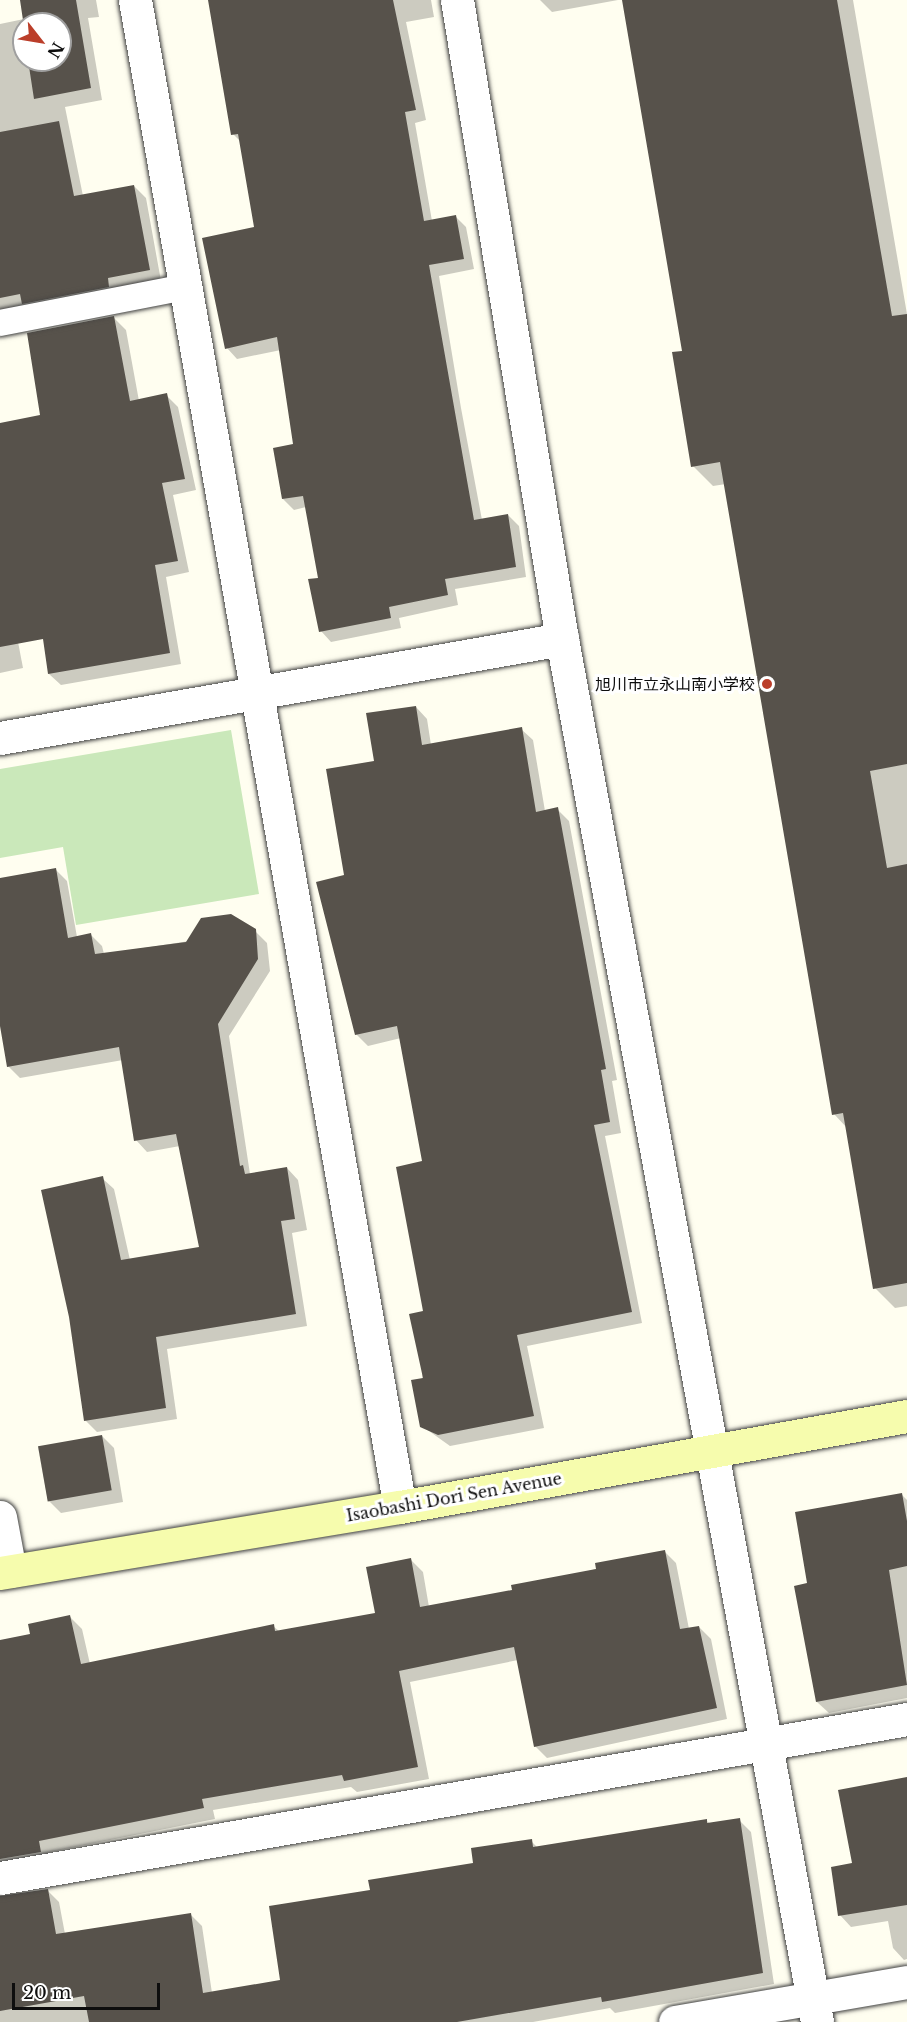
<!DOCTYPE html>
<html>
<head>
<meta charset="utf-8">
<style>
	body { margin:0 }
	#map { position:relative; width:907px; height:2022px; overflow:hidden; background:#fffef0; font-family:"Libre Baskerville","Noto Sans JP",serif }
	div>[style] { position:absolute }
	.green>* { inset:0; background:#cae8ba }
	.shadow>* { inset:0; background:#0003 }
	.building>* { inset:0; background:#57524b; transform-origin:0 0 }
	.roads { filter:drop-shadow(0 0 2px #414141) drop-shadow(0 0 2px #414141) }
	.lane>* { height:26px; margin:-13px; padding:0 13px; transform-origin:13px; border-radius:13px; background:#fff }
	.street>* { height:33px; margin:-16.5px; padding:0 16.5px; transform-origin:16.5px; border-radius:16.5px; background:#fff }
	.secondary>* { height:33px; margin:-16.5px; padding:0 16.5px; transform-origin:16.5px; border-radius:16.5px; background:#f6fcad }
	.dots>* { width:16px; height:16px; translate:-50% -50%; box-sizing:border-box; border:3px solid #fff; border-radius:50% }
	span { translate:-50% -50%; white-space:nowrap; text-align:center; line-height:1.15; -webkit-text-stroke:6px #fff; paint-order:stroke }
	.poi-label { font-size:16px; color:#0e0e0e }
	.right { translate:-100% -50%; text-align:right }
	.street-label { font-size:16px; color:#0e0e0e }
	.north { position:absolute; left:12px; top:12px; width:60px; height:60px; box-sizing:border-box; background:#fff; border:2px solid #9f9f9f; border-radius:50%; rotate:121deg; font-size:16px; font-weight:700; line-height:24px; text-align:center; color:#0e0e0e }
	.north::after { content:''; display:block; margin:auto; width:21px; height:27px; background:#bb3e2a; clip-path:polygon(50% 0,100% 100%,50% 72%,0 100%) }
	.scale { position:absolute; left:12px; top:1983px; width:148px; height:27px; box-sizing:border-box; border:3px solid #0e0e0e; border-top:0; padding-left:8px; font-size:18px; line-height:21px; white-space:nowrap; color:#0e0e0e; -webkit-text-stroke:4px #fff; paint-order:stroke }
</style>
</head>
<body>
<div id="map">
	<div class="green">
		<i style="clip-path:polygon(231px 730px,259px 894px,76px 925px,63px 847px,0 858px,0 769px)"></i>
	</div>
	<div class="shadow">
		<i style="clip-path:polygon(evenodd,21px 0,96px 0,99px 17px,88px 18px,102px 100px,65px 107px,83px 196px,134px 186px,146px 198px,161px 281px,0 311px,0 24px,24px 19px,21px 0,24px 24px,60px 24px,60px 60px,24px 60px,24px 24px)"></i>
		<i style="clip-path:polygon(210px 0,431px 0,434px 17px,406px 22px,426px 120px,415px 123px,432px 221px,455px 216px,466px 227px,474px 269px,439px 276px,461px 408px,482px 520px,508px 515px,519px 526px,526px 577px,455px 589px,458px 605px,399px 618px,401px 628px,331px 642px,321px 631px,319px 579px,306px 507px,294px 510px,283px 499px,295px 446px,281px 350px,237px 359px,227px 348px,255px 229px,241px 142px,233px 134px)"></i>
		<i style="clip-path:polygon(540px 0,618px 0,552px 12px)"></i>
		<i style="clip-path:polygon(624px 0,853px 0,907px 314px,907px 1306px,895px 1308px,875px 1288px,847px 1128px,834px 1114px,726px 484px,713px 486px,693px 466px,684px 352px)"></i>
		<i style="clip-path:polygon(114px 318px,126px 330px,139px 401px,166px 395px,178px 407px,196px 490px,173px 495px,189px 572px,166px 577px,181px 664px,61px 685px,49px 674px)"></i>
		<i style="clip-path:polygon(0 548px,23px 668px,0 673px)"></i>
		<i style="clip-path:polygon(416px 707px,427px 719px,431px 745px,521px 729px,533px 740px,545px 811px,557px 809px,569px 821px,617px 1080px,612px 1081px,621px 1133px,605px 1136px,642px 1323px,527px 1346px,544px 1428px,450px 1446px,422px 1426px,424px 1162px,401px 1038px,368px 1046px,356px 1034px,346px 876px,376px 762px)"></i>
		<i style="clip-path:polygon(55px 869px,67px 881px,77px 937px,90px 934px,102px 946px,104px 954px,255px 931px,267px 943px,270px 971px,229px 1036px,250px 1174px,287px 1168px,298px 1180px,307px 1230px,292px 1233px,307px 1326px,167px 1349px,177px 1419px,97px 1432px,85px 1420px,70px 1317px,102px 1178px,114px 1189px,130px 1260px,200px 1248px,180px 1146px,147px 1152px,136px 1140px,123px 1060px,20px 1078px,8px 1066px,0 1018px,0 879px)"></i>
		<i style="clip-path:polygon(102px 1436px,114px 1448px,123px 1502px,61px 1513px,49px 1501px)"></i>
		<i style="clip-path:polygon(901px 1494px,907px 1500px,907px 1698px,829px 1713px,817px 1702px,809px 1584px)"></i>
		<i style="clip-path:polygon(664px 1551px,676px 1563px,689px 1629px,699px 1627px,711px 1639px,727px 1719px,547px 1758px,535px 1746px,518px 1660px,410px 1682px,429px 1779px,357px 1792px,351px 1787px,213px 1810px,215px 1819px,50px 1852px,52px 1863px,0 1875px,0 1642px,32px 1636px,70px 1617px,82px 1629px,90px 1664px,273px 1626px,279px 1631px,376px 1614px,411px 1560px,423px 1572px,429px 1607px,513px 1591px)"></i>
		<i style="clip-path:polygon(907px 1779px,907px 1959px,904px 1960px,893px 1948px,888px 1921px,851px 1927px,840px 1915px,853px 1864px)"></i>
		<i style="clip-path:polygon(706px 1820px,710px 1824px,739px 1820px,751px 1832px,774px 1984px,615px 2013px,610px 2008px,533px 2022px,0 2022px,0 1896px,47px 1890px,59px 1902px,65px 1934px,190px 1914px,202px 1926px,212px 1993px,281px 1982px,371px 1892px,475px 1864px,531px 1841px,537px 1847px)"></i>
	</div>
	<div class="building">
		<i style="clip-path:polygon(20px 0,76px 0,91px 88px,34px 99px,28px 60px,60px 60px,60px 24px,24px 27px)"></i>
		<i style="clip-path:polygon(208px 0,393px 0,416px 110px,405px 112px,424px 221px,456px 215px,464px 259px,429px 265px,474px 520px,508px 514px,516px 567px,445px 579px,448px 595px,389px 607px,391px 618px,319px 632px,308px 579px,318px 578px,303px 496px,282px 499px,273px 448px,293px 444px,277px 337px,225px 349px,202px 238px,254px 227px,238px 134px,231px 135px)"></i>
		<i style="clip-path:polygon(622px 0,837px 0,892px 316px,907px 314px,907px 764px,870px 771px,887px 868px,907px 864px,907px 1283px,873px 1289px,843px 1113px,832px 1115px,720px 462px,691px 467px,672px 352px,682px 351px)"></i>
		<i style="clip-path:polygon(59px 121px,74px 196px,134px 185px,150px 270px,108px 278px,109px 287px,22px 304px,20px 294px,0 298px,0 132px)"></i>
		<i style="clip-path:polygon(114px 316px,130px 401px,167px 393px,185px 479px,162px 483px,178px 561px,155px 565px,170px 653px,48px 674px,43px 639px,0 647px,0 423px,40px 415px,27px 333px)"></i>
		<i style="clip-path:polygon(416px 706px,422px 745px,522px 727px,536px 812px,558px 807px,606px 1069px,601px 1070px,610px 1122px,594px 1125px,632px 1312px,517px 1335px,534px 1416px,438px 1435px,420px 1427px,411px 1380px,423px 1378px,409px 1314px,423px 1311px,396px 1167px,422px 1161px,397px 1026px,355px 1035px,316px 882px,344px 875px,326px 769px,374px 761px,366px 713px)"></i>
		<i style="clip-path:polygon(56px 868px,68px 938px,91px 933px,95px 954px,186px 942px,201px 918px,231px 914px,256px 929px,258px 959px,218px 1024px,240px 1166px,243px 1165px,245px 1174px,287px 1167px,295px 1219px,281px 1221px,296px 1314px,156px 1337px,166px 1408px,84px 1421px,69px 1317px,41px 1190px,103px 1176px,121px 1260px,199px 1247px,176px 1134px,134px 1141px,119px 1047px,7px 1067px,0 1026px,0 878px)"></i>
		<i style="left:102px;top:1435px;width:56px;height:65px;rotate:80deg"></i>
		<i style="clip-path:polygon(902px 1493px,907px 1521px,907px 1566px,889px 1570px,907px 1685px,816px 1702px,794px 1586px,807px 1583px,795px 1512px)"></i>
		<i style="clip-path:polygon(665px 1550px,680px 1629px,699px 1626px,717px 1708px,534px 1747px,514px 1647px,399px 1671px,418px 1767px,344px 1781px,342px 1775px,202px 1799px,204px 1808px,39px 1841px,41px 1852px,0 1859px,0 1640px,30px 1634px,28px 1624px,70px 1615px,81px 1664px,274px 1624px,275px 1631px,375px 1613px,366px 1567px,411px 1558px,420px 1607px,512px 1590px,511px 1585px,596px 1569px,595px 1563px)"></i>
		<i style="clip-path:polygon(907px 1777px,907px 1905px,838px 1916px,831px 1867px,852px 1863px,838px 1790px)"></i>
		<i style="clip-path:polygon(740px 1818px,763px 1973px,602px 2002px,601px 1997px,457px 2022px,89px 2022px,84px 1996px,0 2011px,0 1896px,48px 1889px,56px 1934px,191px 1913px,203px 1993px,280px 1980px,269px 1906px,370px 1890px,368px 1880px,473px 1863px,471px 1848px,532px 1839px,533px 1847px,707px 1819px,707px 1823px)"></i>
	</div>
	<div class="roads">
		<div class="lane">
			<i style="left:0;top:323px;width:189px;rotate:-11deg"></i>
		</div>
		<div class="street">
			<i style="left:135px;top:0;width:1530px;rotate:80.03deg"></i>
			<i style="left:457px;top:0;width:648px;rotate:80.67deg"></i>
			<i style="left:562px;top:639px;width:1406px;rotate:79.55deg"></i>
			<i style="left:0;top:738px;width:571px;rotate:-9.99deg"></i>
			<i style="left:0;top:1517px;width:55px;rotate:79.5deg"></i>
			<i style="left:0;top:1878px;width:921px;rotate:-9.94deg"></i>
			<i style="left:675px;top:2022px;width:235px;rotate:-9.8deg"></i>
		</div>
		<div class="secondary">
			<i style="left:0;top:1573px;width:405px;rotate:-9.4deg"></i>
			<i style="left:400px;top:1507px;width:515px;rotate:-10.18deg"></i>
		</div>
	</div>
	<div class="dots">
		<i style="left:767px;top:684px;background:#bb3e2a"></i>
	</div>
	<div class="poi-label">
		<span class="right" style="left:755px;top:684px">旭川市立永山南小学校</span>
	</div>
	<div class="street-label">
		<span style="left:454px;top:1497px;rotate:-10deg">Isaobashi Dori Sen Avenue</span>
	</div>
	<div class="north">N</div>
	<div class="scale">20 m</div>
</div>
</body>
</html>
